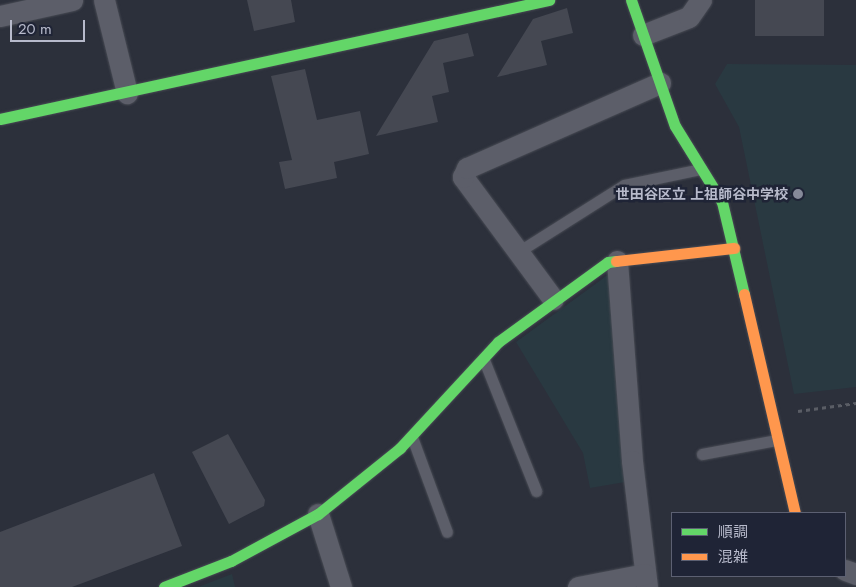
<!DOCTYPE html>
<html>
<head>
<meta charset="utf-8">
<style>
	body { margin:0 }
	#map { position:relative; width:856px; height:587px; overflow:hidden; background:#2c303b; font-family:Jost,"Noto Sans JP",sans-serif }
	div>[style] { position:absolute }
	.green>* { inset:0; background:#293941 }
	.building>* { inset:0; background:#454852; transform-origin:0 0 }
	.path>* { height:3px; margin-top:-1.5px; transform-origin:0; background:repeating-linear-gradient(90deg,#5a5d65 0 4px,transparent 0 8px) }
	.roads { filter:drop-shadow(0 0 1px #484b54) drop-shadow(0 0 1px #484b54) }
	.lane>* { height:11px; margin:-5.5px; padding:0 5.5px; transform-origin:5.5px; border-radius:5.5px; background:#5c5e69 }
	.street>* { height:21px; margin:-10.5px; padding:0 10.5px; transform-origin:10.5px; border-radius:10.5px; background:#5c5e69 }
	.fast>* { height:11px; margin:-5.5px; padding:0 5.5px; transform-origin:5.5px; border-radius:5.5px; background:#63d668 }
	.slow>* { height:11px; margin:-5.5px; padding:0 5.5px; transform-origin:5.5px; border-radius:5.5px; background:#ff974d }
	.dots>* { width:14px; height:14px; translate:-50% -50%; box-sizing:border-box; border:2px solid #1f2436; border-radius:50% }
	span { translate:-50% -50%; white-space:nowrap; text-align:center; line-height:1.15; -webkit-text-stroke:5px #1f2436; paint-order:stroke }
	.poi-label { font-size:14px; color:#b7bacb; font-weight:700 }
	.right { translate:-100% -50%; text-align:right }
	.legend { position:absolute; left:671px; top:512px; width:175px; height:65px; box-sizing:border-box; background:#1f2436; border:1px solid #5c6072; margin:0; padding:6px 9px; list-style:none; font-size:15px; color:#b7bacb }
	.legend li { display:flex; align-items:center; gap:10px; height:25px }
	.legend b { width:25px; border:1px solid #5c6072 }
	.scale { position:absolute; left:10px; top:20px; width:75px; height:22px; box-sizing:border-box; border:2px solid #b7bacb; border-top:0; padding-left:6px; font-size:15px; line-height:18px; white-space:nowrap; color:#b7bacb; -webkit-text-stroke:4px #1f2436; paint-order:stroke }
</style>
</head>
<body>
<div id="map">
	<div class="green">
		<i style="clip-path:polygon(727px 64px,856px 65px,856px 387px,794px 394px,739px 127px,715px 84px)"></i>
		<i style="clip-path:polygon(609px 274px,625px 482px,590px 488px,583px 453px,516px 342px)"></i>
		<i style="clip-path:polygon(232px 574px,235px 587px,198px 587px)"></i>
	</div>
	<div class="building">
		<i style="clip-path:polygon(247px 0,291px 0,295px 22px,254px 31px)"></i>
		<i style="left:755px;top:0;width:69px;height:36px"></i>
		<i style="clip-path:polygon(567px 8px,573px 33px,541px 41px,547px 65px,497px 77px,533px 19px)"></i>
		<i style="clip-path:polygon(468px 33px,474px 56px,443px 63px,449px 92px,432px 96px,438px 122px,376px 136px,434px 41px)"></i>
		<i style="clip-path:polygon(305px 69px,317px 120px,360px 111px,369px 154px,334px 162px,337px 178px,285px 189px,279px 162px,292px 160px,271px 76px)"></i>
		<i style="clip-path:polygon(228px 434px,265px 500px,264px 506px,229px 524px,192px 452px)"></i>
		<i style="clip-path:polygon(154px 473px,182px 546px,72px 587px,0 587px,0 532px)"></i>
	</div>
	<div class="path">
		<i style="left:798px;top:411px;width:59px;rotate:-7.9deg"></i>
	</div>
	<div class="roads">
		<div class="lane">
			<i style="left:518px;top:252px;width:125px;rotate:-32.3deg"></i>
			<i style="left:624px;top:185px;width:79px;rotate:-11.7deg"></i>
			<i style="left:484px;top:360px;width:141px;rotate:68.3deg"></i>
			<i style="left:412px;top:437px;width:101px;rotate:69.8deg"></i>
			<i style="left:702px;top:454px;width:75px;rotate:-10.7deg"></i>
		</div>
		<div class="street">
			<i style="left:104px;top:0;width:96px;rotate:76.1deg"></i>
			<i style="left:0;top:16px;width:74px;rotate:-12.5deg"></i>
			<i style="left:643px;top:35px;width:49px;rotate:-21.4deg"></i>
			<i style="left:689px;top:17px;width:21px;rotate:-55deg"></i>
			<i style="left:617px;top:261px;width:201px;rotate:85.7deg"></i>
			<i style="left:632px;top:461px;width:127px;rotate:83.2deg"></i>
			<i style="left:553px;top:299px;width:152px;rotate:-126.4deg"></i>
			<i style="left:463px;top:177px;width:10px;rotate:-66deg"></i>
			<i style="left:467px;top:168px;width:211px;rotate:-23.8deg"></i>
			<i style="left:318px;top:514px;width:77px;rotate:72.5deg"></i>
			<i style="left:845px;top:570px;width:12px;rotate:20deg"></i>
			<i style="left:578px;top:587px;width:68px;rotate:-11deg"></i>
		</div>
		<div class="fast">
			<i style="left:631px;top:0;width:133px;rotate:70.8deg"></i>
			<i style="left:675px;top:126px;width:89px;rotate:58.3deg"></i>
			<i style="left:722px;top:202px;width:95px;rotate:76.6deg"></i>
			<i style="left:0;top:119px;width:562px;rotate:-12.23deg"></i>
			<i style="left:164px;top:587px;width:72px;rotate:-21.2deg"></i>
			<i style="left:231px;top:561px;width:99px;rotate:-28.4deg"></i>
			<i style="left:318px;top:514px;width:105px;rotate:-38.8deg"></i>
			<i style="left:400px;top:448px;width:144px;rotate:-47.2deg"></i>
			<i style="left:498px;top:342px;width:136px;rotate:-36deg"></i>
			<i style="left:608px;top:262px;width:8px;rotate:-7deg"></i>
		</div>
		<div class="slow">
			<i style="left:616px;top:261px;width:119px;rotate:-6.3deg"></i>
			<i style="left:744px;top:294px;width:225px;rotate:76.9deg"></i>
		</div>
	</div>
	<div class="dots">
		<i style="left:798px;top:194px;background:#868a99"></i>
	</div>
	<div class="poi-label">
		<span class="right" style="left:788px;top:194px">世田谷区立 上祖師谷中学校</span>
	</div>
	<ul class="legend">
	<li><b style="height:6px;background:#63d668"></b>順調</li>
	<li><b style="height:6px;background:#ff974d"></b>混雑</li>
	</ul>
	<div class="scale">20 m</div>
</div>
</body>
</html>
